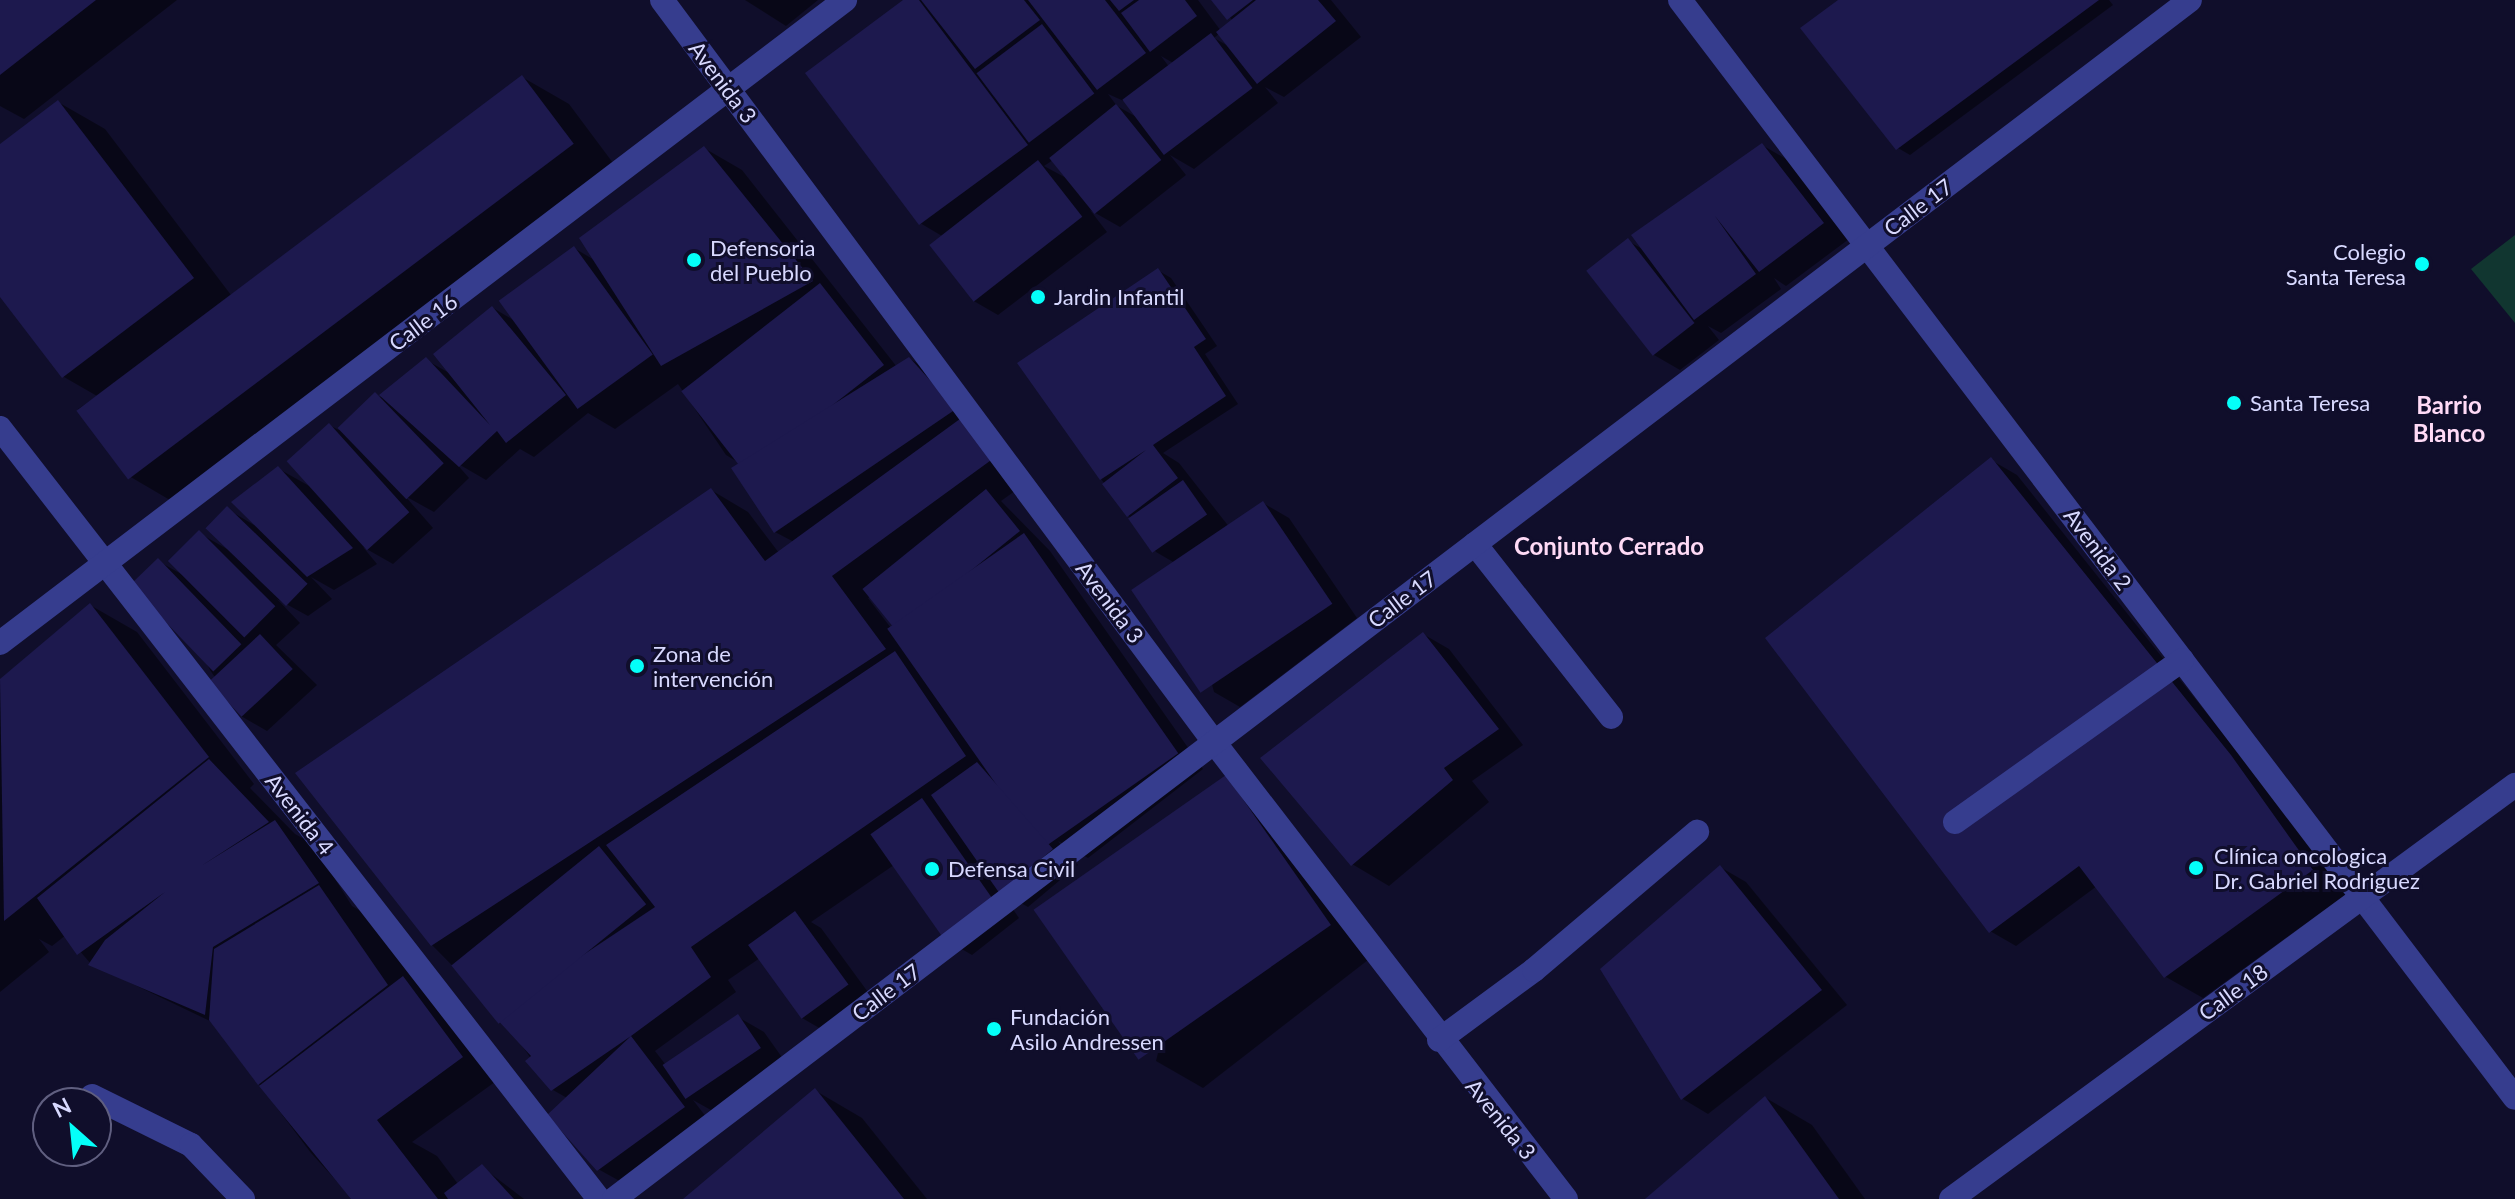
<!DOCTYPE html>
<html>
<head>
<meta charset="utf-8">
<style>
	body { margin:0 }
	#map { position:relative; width:2515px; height:1199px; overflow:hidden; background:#100e2b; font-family:Lato,sans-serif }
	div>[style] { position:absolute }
	.green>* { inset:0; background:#113630 }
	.shadow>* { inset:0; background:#0007 }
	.building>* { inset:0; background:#1d194e; transform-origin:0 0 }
	.minor>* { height:24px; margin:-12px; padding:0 12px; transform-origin:12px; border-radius:12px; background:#363d8e }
	.dots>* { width:22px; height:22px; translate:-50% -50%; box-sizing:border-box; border:4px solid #100e2b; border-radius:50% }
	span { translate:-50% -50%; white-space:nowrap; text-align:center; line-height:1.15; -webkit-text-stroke:6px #100e2b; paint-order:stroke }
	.street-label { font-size:22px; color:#d8d9ff }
	.poi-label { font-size:22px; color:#d8d9ff }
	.left { translate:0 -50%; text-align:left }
	.right { translate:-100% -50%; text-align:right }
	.neighbourhood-label { font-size:24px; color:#ffdaf6; font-weight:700 }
	.north { position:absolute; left:32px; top:1087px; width:80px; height:80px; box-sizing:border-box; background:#100e2b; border:2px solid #605f80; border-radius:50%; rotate:333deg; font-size:22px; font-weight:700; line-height:32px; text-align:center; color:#d8d9ff }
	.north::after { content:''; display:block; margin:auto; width:28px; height:36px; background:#04fff9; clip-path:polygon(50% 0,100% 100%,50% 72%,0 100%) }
</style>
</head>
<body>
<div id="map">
	<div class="green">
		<i style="clip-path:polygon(2515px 235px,2515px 323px,2471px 269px)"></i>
	</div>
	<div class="shadow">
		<i style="clip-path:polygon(0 0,177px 0,24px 119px,0 106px)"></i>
		<i style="clip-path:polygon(745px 0,818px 0,786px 26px)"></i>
		<i style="clip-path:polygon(evenodd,906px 0,1198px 0,1221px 31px,1233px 21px,1214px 0,1331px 0,1361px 37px,1284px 97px,1265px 87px,1278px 103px,1194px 169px,1170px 155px,1186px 175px,1120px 227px,1090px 210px,1107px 232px,998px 315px,972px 300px,942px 236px,920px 223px,906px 0,1220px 33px,1230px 47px,1214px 38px,1220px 33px,906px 0,1161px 56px,1175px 64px,1170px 68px,1161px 56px,906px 0,1108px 94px,1126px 102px,1140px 119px,1117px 106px,1108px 94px,906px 0,1053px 160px,1068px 179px,1044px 166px,1053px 160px)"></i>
		<i style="clip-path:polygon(1841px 0,2109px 0,2113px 5px,1910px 155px,1898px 148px)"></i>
		<i style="clip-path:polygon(522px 77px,569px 104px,619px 171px,175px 503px,129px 476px,78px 409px,97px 396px,64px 377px,0 293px,0 146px,58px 102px,105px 129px,231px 295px)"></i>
		<i style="clip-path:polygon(1762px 145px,1788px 160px,1849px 239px,1786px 286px,1774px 278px,1781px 289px,1721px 333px,1708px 326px,1719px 340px,1680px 370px,1654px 355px,1628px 241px,1646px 251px)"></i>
		<i style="clip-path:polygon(evenodd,704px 148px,742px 170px,897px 367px,910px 359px,947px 381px,1030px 480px,1001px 501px,1050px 551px,1203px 769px,1088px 858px,1058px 841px,1078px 865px,1028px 907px,1001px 892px,1019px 918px,972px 955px,946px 940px,894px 865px,811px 922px,821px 928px,873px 999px,828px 1033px,802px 1018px,760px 958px,728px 980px,736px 992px,655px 1051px,669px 1069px,738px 1017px,764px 1032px,786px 1063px,718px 1114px,693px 1100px,710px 1122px,625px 1184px,598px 1169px,567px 1098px,553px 1090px,499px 1013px,432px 945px,711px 490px,748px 512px,779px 553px,794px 542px,775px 532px,741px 464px,726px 455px,678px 384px,615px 429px,588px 413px,534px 457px,520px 449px,486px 480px,455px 462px,469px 478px,434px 512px,405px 496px,433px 528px,393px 564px,363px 547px,377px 564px,334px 590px,311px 577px,332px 599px,308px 616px,277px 599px,300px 623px,276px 645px,317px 685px,267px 731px,241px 716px,210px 670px,158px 561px,183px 575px,199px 533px,227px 549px,227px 509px,254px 525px,279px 469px,311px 487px,329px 425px,339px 430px,375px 395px,380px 397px,426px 360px,451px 374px,493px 308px,517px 322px,574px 248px,596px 261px,704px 148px,873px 595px,895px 618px,901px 621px,891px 628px,868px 598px,873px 595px,704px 148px,1013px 782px,1045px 822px,1043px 824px,1008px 785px,1013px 782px)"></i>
		<i style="clip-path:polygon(1159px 271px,1171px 278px,1217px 346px,1205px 354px,1238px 404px,1163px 453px,1179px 463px,1230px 528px,1263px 503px,1289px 518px,1357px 618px,1240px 707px,1214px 692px,1180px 566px,1156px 552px,1101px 479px)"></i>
		<i style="clip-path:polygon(1991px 460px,2017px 475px,2349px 892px,2203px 998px,2166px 977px,2097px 886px,2016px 946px,1990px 931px)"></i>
		<i style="clip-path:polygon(90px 605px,137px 632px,254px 784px,250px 788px,295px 834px,313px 844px,352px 906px,379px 922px,499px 1079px,412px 1142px,437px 1156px,458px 1184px,482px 1167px,524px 1199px,353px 1199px,311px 1153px,212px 1022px,91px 964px,66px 935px,52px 946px,39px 939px,49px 952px,0 992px,0 681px)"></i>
		<i style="clip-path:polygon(1423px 634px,1449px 649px,1523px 745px,1472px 781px,1489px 802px,1389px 886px,1352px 864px)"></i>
		<i style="clip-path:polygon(1226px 777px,1377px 953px,1203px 1088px,1156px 1061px)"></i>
		<i style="clip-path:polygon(1720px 867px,1746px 882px,1847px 1005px,1708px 1114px,1683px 1099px)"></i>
		<i style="clip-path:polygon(816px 1091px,862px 1118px,927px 1199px,687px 1199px)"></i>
		<i style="clip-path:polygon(1766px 1098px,1812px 1125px,1865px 1199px,1648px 1199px)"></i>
	</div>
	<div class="building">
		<i style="clip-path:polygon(0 0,96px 0,0 75px)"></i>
		<i style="clip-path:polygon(903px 0,919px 0,1028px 145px,919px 225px,805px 73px)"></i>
		<i style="clip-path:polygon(921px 0,1024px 0,1040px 20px,975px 69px)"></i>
		<i style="clip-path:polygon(1028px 0,1105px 0,1146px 53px,1097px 90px)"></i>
		<i style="clip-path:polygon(1110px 0,1134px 0,1119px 11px)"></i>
		<i style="clip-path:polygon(1139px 0,1185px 0,1197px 16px,1150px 52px,1121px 13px)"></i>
		<i style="clip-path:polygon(1211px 0,1253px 0,1227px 20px)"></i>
		<i style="clip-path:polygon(1256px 0,1318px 0,1336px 21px,1257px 84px,1216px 32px)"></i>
		<i style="clip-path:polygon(1838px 0,2099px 0,1896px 150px,1800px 28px)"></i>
		<i style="left:1042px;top:24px;width:87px;height:82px;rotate:53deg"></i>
		<i style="left:1211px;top:33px;width:69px;height:111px;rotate:53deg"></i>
		<i style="left:522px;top:75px;width:86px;height:558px;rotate:53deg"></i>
		<i style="clip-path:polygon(58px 100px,194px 278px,62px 378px,0 297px,0 144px)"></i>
		<i style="left:1116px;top:104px;width:72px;height:86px;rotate:51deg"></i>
		<i style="clip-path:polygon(1762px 143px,1824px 223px,1759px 272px,1715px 216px,1756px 274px,1694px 320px,1631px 235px)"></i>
		<i style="clip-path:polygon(704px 146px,813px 281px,661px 366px,579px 238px)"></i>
		<i style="left:1038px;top:160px;width:72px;height:138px;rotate:52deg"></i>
		<i style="left:1628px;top:238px;width:108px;height:53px;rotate:52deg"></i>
		<i style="left:574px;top:246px;width:134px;height:93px;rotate:54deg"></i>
		<i style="clip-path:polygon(1158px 268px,1206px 339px,1194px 347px,1226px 396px,1153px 445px,1178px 478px,1127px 517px,1102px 484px,1146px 450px,1100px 480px,1017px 363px)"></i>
		<i style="left:820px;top:283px;width:104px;height:176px;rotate:52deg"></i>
		<i style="clip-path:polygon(492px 306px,566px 395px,506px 443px,497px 431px,459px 467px,379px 395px,426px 357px,490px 425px,433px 354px)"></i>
		<i style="clip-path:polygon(909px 357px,956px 409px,774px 533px,731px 468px)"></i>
		<i style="left:375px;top:392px;width:99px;height:52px;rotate:46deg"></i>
		<i style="clip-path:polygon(964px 416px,994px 458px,832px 576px,886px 649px,431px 946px,295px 773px,711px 488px,765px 561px)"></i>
		<i style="left:329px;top:423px;width:120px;height:57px;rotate:48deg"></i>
		<i style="clip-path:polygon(1991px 457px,2231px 755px,2313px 870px,2164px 978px,2079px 866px,1989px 933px,1765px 638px)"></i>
		<i style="clip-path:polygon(278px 466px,353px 548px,307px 577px,231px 502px)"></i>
		<i style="left:1183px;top:480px;width:42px;height:67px;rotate:55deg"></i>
		<i style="left:986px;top:489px;width:54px;height:159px;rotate:51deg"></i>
		<i style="left:1263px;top:501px;width:124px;height:159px;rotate:56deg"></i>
		<i style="left:227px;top:506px;width:112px;height:31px;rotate:44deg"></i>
		<i style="left:199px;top:530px;width:108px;height:44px;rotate:45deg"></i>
		<i style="left:1024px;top:533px;width:269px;height:167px;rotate:55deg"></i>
		<i style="left:158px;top:558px;width:120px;height:39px;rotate:46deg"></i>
		<i style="clip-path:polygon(90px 603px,209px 757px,4px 921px,0 679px)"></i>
		<i style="clip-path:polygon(1423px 632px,1499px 729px,1444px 768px,1453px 780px,1351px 866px,1260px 758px)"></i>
		<i style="left:260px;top:634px;width:48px;height:70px;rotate:47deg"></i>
		<i style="clip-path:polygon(895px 651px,966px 756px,691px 947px,711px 977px,631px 1036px,685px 1107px,597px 1171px,547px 1115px,631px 1036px,551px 1091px,525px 1061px,531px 1056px,493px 1015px,655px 907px,606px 845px)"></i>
		<i style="clip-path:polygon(209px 759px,269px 822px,201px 866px,275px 820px,319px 883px,213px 947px,205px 1015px,88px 965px,105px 940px,165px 892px,77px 955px,37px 898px)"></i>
		<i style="clip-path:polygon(977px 762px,1053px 849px,1000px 894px,931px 795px)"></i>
		<i style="left:1226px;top:775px;width:183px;height:235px;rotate:55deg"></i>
		<i style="left:922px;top:798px;width:126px;height:63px;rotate:55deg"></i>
		<i style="left:599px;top:846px;width:75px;height:190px;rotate:51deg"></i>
		<i style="clip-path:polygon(1720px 865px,1822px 990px,1681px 1100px,1600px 969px)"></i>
		<i style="clip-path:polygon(319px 885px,388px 985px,258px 1085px,209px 1020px,214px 949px)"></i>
		<i style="left:795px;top:911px;width:91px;height:58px;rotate:54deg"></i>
		<i style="clip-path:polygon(403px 976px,463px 1057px,377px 1120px,438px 1199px,351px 1199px,259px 1086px)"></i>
		<i style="left:738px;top:1014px;width:41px;height:91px;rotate:56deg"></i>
		<i style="clip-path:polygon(815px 1088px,904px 1199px,683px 1199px)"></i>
		<i style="clip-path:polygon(1765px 1096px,1839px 1199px,1645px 1199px)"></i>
		<i style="clip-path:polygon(482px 1164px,514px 1199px,448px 1199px,444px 1193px)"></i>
	</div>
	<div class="minor">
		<i style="left:662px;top:0;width:925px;rotate:53.35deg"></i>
		<i style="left:1214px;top:742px;width:577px;rotate:52.4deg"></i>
		<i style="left:1680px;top:0;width:1379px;rotate:52.75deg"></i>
		<i style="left:0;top:428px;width:976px;rotate:52.16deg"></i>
		<i style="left:1475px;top:544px;width:220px;rotate:51.8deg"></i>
		<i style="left:0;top:643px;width:1062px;rotate:-37.27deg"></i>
		<i style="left:1955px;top:822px;width:279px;rotate:-35.5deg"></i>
		<i style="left:1439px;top:1040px;width:118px;rotate:-36.4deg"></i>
		<i style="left:1534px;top:970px;width:214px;rotate:-40.3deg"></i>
		<i style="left:92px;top:1096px;width:110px;rotate:26.3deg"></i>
		<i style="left:191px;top:1145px;width:75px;rotate:46.1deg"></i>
		<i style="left:614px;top:1199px;width:1980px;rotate:-37.26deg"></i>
		<i style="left:1951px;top:1199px;width:700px;rotate:-36.28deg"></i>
	</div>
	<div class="dots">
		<i style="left:694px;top:260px;background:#04fff9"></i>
		<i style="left:2422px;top:264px;background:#04fff9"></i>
		<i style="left:1038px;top:297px;background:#04fff9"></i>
		<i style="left:2234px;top:403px;background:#04fff9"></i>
		<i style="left:637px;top:666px;background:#04fff9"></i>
		<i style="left:2196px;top:868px;background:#04fff9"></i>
		<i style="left:932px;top:869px;background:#04fff9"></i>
		<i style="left:994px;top:1029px;background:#04fff9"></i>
	</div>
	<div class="street-label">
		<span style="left:723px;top:82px;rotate:53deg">Avenida 3</span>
		<span style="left:1918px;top:207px;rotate:-37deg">Calle 17</span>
		<span style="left:423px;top:322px;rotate:-37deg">Calle 16</span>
		<span style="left:2098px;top:549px;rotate:53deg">Avenida 2</span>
		<span style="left:1402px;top:599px;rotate:-37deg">Calle 17</span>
		<span style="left:1110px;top:602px;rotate:53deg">Avenida 3</span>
		<span style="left:300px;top:814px;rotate:52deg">Avenida 4</span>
		<span style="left:886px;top:992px;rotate:-37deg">Calle 17</span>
		<span style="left:2233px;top:992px;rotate:-36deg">Calle 18</span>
		<span style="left:1501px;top:1119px;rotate:51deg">Avenida 3</span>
	</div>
	<div class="poi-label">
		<span class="left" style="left:710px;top:260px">Defensoria<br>del Pueblo</span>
		<span class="right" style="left:2406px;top:264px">Colegio<br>Santa Teresa</span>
		<span class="left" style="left:1054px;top:297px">Jardin Infantil</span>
		<span class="left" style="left:2250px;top:403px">Santa Teresa</span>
		<span class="left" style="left:653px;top:666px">Zona de<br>intervención</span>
		<span class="left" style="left:2214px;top:868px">Clínica oncologica<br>Dr. Gabriel Rodriguez</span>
		<span class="left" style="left:948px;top:869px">Defensa Civil</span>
		<span class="left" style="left:1010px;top:1029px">Fundación<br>Asilo Andressen</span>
	</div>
	<div class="neighbourhood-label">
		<span style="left:2449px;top:419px">Barrio<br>Blanco</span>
		<span style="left:1609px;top:546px">Conjunto Cerrado</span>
	</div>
	<div class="north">N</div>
</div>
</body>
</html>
